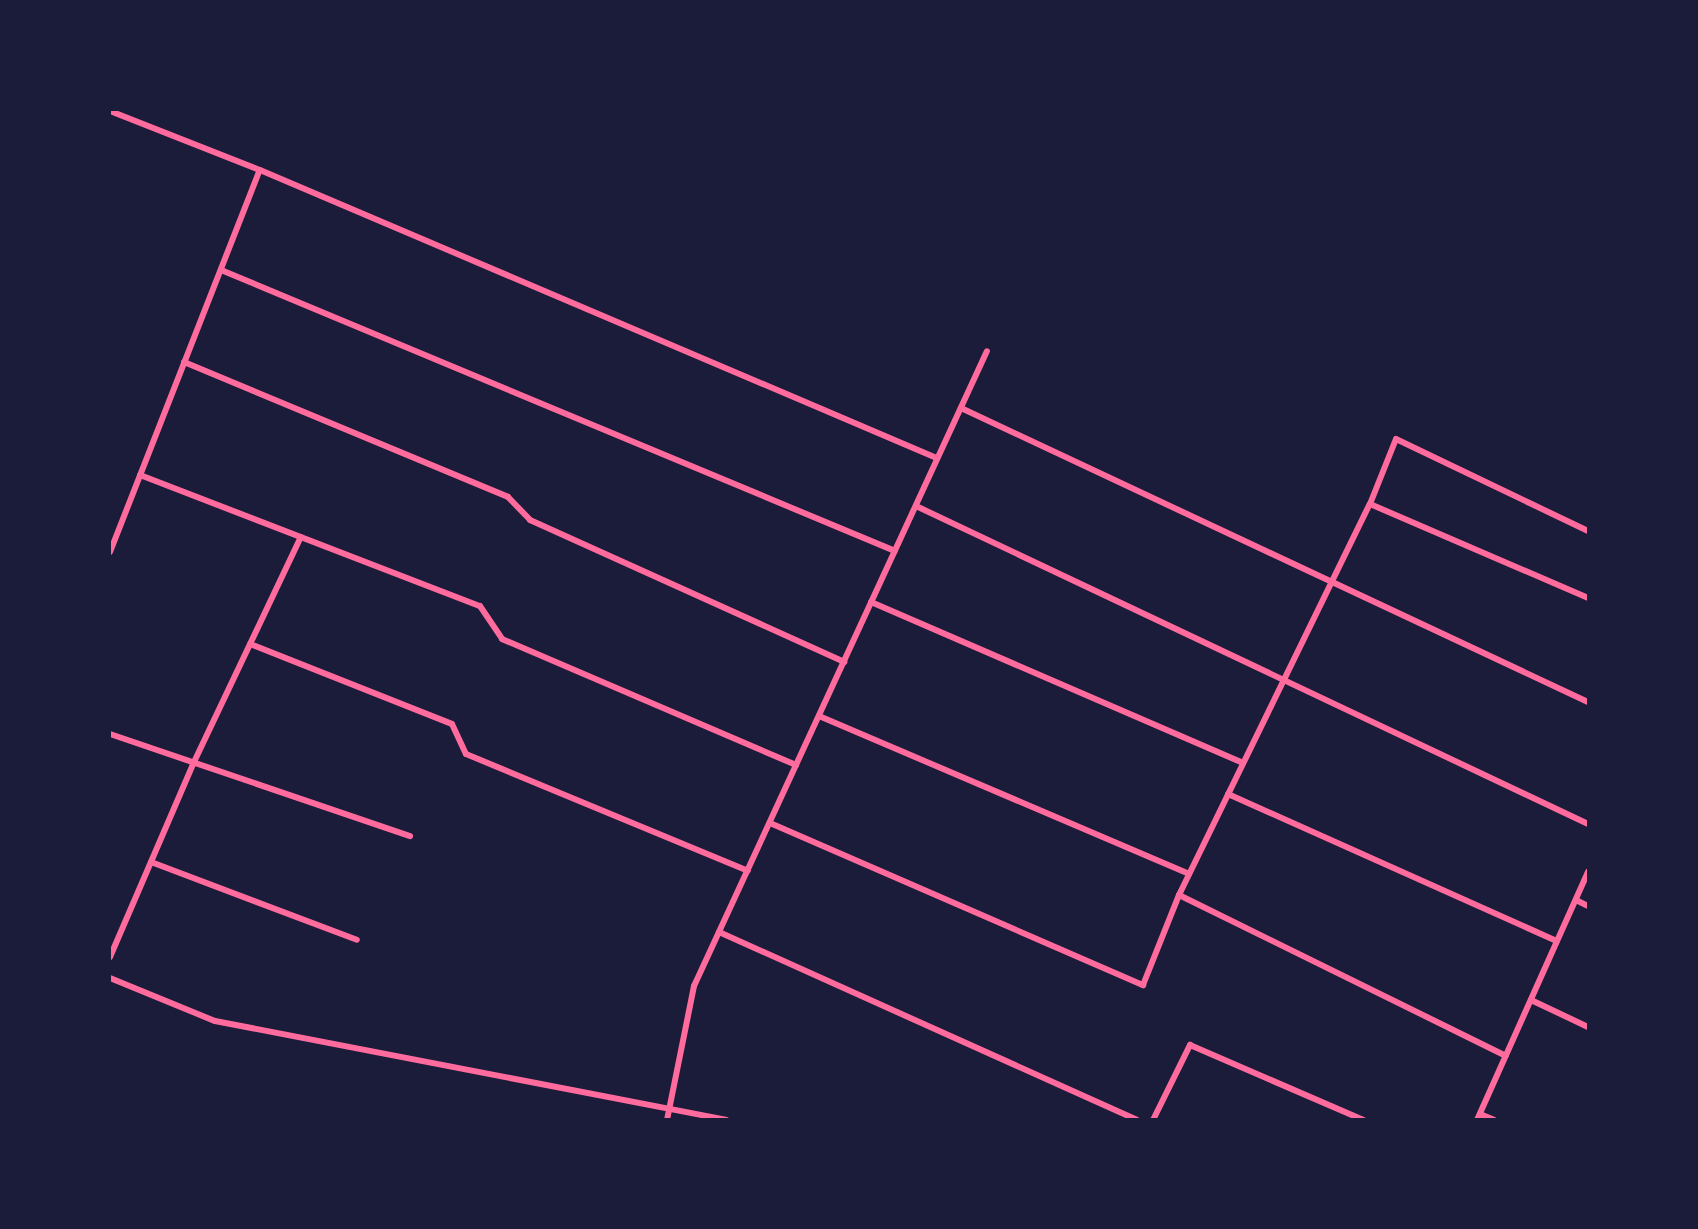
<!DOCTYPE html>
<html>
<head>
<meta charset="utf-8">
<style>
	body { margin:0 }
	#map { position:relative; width:1698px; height:1229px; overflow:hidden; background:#1b1b3a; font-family:"Titillium Web",sans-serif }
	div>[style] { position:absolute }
	.minor>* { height:6px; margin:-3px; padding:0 3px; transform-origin:3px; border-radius:3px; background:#ff6b9d }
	span { translate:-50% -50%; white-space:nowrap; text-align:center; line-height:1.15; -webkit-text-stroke:6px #1b1b3a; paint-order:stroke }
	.frame { position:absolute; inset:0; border:111px solid #1b1b3a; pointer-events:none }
</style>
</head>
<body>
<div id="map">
	<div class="minor">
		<i style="left:110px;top:111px;width:161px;rotate:21.5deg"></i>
		<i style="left:221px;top:270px;width:730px;rotate:22.63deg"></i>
		<i style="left:184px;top:362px;width:351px;rotate:22.6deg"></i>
		<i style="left:508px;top:497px;width:32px;rotate:46deg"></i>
		<i style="left:530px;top:520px;width:345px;rotate:24.3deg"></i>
		<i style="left:961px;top:408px;width:693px;rotate:25.12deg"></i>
		<i style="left:140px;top:475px;width:364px;rotate:21.1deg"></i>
		<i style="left:480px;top:606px;width:40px;rotate:56deg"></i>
		<i style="left:502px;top:639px;width:320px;rotate:23.2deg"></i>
		<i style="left:1370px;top:504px;width:237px;rotate:23.3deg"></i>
		<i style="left:916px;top:506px;width:743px;rotate:25.32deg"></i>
		<i style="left:110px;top:552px;width:410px;rotate:-68.6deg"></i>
		<i style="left:260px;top:170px;width:736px;rotate:23.05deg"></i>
		<i style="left:871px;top:602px;width:405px;rotate:23.4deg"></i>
		<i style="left:250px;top:644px;width:217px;rotate:21.6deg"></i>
		<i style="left:452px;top:724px;width:33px;rotate:65deg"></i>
		<i style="left:466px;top:754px;width:305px;rotate:22.5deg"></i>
		<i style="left:819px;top:716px;width:402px;rotate:23.1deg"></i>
		<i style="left:110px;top:734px;width:317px;rotate:18.8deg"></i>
		<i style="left:1228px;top:794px;width:360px;rotate:24.1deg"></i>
		<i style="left:770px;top:823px;width:407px;rotate:23.5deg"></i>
		<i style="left:1143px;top:985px;width:97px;rotate:-68.2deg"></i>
		<i style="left:1179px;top:895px;width:435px;rotate:-64deg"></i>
		<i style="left:1370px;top:504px;width:70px;rotate:-68.2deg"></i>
		<i style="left:1396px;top:439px;width:213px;rotate:25.6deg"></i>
		<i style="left:151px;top:862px;width:220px;rotate:20.7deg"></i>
		<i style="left:1179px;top:895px;width:364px;rotate:26.2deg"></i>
		<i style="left:1576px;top:900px;width:13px;rotate:27deg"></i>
		<i style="left:719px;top:932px;width:458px;rotate:24.2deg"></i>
		<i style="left:110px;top:957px;width:212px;rotate:-66.7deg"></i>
		<i style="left:194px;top:762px;width:249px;rotate:-64.6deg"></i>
		<i style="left:110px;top:978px;width:113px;rotate:22.3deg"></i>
		<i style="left:215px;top:1021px;width:521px;rotate:10.94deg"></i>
		<i style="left:1531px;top:1000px;width:63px;rotate:25.3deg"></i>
		<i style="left:1480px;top:1114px;width:15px;rotate:23deg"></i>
		<i style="left:667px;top:1120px;width:137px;rotate:-78.6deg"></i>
		<i style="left:694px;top:986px;width:699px;rotate:-65.23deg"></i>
		<i style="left:1153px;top:1120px;width:84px;rotate:-63.7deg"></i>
		<i style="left:1190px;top:1045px;width:189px;rotate:23.4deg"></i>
		<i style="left:1477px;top:1120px;width:272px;rotate:-65.9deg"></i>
	</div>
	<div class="frame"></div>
</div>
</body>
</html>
